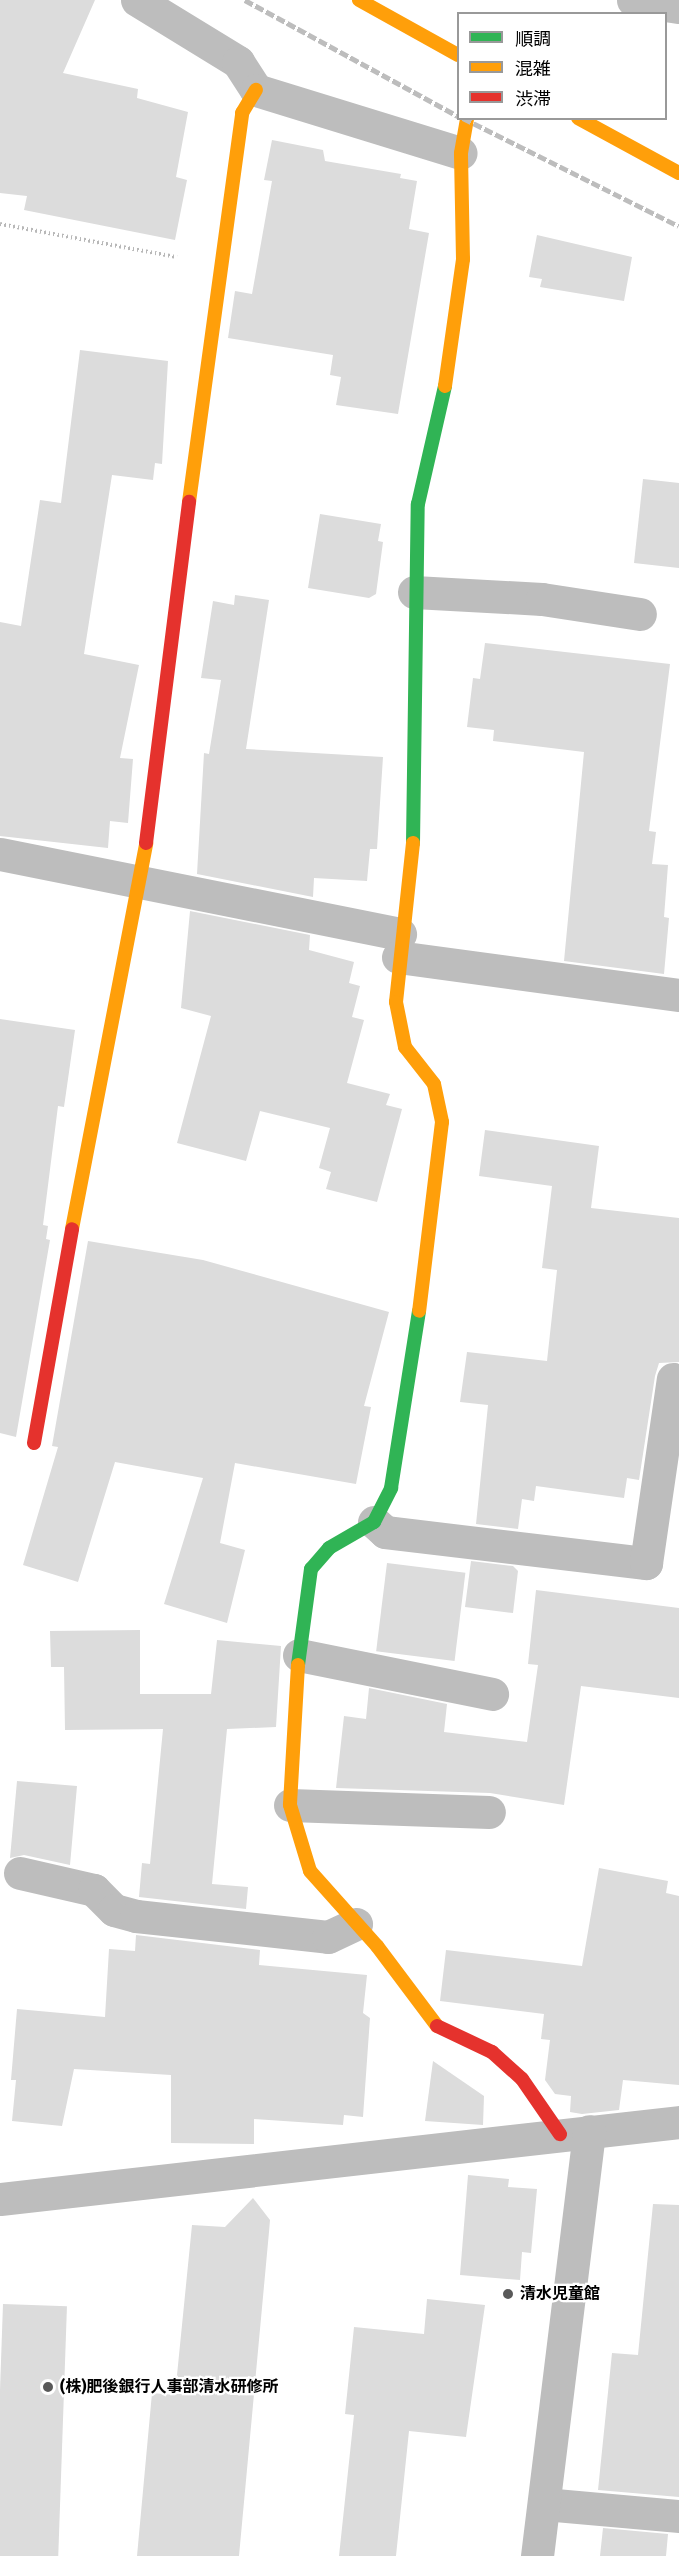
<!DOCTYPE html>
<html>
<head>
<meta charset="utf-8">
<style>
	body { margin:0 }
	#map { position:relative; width:679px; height:2556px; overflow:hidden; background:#fff; font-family:"Fira Sans","Noto Sans JP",sans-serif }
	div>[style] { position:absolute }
	.building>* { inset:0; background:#dcdcdc; transform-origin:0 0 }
	.path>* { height:4px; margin-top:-2px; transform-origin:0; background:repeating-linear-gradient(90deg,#b8b8b8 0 1.5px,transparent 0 4.5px) }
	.street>* { height:33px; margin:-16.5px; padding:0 16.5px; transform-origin:16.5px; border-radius:16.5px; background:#bdbdbd }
	.fast>* { height:14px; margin:-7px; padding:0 7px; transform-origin:7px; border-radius:7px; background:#30b455 }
	.slow>* { height:14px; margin:-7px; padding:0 7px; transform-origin:7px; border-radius:7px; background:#ff9f0a }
	.jam>* { height:14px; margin:-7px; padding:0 7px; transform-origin:7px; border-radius:7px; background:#e5322d }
	.rail>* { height:4.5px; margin-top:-2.25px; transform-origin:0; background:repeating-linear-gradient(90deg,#bdbdbd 0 9px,transparent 0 12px) }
	.dots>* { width:16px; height:16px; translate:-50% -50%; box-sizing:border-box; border:3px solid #fff; border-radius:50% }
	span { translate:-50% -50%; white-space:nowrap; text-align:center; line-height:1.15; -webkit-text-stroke:4.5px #fff; paint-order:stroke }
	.poi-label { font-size:16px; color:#000; font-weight:700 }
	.left { translate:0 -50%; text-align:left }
	.legend { position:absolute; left:457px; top:12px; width:210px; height:108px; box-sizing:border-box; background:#fff; border:2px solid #999; margin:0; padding:8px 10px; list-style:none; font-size:18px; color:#000 }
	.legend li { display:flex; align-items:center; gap:12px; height:30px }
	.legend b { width:30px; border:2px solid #999 }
</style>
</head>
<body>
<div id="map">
	<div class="building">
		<i style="clip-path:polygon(0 0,95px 0,63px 73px,138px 89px,137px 98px,188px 112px,176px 177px,187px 180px,175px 240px,24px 210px,27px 196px,0 193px)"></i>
		<i style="clip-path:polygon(272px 140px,323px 150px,325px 161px,401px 174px,400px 178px,417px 181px,409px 229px,429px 233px,398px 414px,336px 405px,341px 377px,330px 375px,333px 355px,228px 338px,235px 291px,252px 294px,272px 181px,264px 180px)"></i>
		<i style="clip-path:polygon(537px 235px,632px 257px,624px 301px,540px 287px,542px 279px,529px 277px)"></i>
		<i style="clip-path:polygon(80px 350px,168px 361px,162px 464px,155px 463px,153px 480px,112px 475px,84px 654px,139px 665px,120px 758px,133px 759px,128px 823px,110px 821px,108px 848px,0 836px,0 622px,21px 626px,40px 500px,61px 503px)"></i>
		<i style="clip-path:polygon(643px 479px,679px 483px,679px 568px,634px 563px)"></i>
		<i style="clip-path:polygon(320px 514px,381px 524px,378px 541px,383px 542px,376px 594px,369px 598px,308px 588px)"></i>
		<i style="clip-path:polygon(235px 595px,269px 600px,246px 749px,383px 757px,377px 849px,370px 849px,367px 881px,314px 878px,313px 897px,197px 874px,204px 753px,209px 754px,221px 680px,201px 678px,213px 601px,234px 605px)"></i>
		<i style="clip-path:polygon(485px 643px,670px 664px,649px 831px,656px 832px,652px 864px,668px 865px,664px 917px,669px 918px,664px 974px,564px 961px,584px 752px,493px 741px,494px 730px,467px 727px,473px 678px,480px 679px)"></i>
		<i style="clip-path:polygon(190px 911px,310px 935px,309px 950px,354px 962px,349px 983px,360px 986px,352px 1017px,364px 1020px,347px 1083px,390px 1094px,386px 1105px,402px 1109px,377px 1202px,326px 1189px,331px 1172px,319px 1168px,330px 1128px,260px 1111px,246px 1161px,177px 1143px,211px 1016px,181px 1008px)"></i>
		<i style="clip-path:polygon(0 1019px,75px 1030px,64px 1107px,58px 1106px,43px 1225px,48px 1226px,46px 1239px,50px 1240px,16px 1437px,0 1433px)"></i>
		<i style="clip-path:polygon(485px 1130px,599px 1146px,591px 1208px,679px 1218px,679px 1362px,659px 1363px,655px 1376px,639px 1480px,627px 1478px,624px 1498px,536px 1486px,534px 1501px,522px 1499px,518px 1529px,476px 1524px,488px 1405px,460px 1402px,467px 1352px,547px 1361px,557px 1270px,542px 1268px,552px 1186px,479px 1176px)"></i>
		<i style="clip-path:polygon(88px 1241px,203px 1260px,389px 1312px,364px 1406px,371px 1407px,356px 1484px,235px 1463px,220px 1543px,245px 1550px,227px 1623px,164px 1604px,203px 1478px,115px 1462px,78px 1582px,23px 1565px,58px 1447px,52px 1446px)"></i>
		<i style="clip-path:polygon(471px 1561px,513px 1566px,518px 1571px,513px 1613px,465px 1607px)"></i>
		<i style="left:387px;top:1563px;width:79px;height:89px;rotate:7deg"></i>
		<i style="clip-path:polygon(536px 1590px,679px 1608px,679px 1698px,581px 1686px,564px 1805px,490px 1793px,336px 1788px,344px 1716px,366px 1719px,369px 1688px,447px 1704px,444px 1732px,527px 1742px,538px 1665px,528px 1664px)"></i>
		<i style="clip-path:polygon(140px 1630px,140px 1694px,211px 1694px,217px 1640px,281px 1646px,276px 1727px,227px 1729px,212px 1884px,248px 1887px,246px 1909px,139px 1897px,142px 1863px,150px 1864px,163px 1729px,65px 1730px,64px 1667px,51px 1667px,50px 1631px)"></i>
		<i style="clip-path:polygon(17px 1781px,77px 1786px,70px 1865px,24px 1855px,10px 1858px)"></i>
		<i style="clip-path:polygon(599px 1868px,668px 1881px,666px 1893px,679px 1896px,679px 2085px,623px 2080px,619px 2110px,582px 2114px,570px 2112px,571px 2096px,555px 2094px,545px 2080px,550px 2040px,541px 2039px,544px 2014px,440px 2001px,446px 1950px,582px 1966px)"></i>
		<i style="clip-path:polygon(136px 1935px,260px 1950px,259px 1965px,367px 1975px,363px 2013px,370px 2018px,363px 2117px,344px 2115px,343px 2125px,254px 2119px,254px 2144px,171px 2143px,171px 2075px,74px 2069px,62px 2126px,12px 2121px,16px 2080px,11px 2080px,17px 2009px,105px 2017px,109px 1949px,135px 1951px)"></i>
		<i style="clip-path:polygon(433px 2061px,484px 2096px,483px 2125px,425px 2121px)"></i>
		<i style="clip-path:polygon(468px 2175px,509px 2179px,508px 2187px,537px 2189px,531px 2253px,522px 2252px,520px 2280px,460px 2275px)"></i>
		<i style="clip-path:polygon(253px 2198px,270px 2220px,269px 2232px,239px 2556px,137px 2556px,152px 2393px,175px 2395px,192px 2225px,225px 2227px)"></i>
		<i style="clip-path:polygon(653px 2204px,679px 2205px,679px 2497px,598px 2490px,612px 2353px,638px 2355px)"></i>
		<i style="clip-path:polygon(427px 2299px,485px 2305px,466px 2437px,409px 2431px,396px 2556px,339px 2556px,354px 2415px,345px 2414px,354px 2327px,424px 2334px)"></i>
		<i style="left:3px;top:2304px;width:64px;height:252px;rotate:2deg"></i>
		<i style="clip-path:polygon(603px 2528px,668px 2534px,666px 2556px,600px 2556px)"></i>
	</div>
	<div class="path">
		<i style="left:0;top:224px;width:180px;rotate:10.6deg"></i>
	</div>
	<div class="street">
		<i style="left:137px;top:0;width:119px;rotate:31.5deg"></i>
		<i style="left:238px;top:62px;width:33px;rotate:57deg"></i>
		<i style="left:256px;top:90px;width:214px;rotate:17.1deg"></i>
		<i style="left:633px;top:0;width:47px;rotate:8.7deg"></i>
		<i style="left:414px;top:592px;width:128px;rotate:3.1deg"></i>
		<i style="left:542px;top:599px;width:99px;rotate:8.7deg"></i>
		<i style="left:0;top:854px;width:408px;rotate:11.3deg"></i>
		<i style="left:398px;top:957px;width:284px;rotate:7.7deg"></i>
		<i style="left:374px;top:1522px;width:15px;rotate:42deg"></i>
		<i style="left:385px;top:1532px;width:263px;rotate:6.8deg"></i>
		<i style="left:646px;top:1563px;width:186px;rotate:-81.7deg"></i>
		<i style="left:299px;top:1655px;width:197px;rotate:11.4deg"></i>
		<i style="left:290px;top:1805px;width:199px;rotate:2deg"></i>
		<i style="left:20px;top:1873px;width:76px;rotate:12.9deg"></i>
		<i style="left:94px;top:1890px;width:28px;rotate:45deg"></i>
		<i style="left:114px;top:1910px;width:23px;rotate:15deg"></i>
		<i style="left:136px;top:1916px;width:193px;rotate:6.2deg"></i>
		<i style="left:328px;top:1937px;width:31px;rotate:-25deg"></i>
		<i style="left:0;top:2199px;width:683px;rotate:-6.47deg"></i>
		<i style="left:544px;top:2504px;width:136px;rotate:5.1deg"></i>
		<i style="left:537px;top:2556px;width:428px;rotate:-83deg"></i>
	</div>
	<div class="fast">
		<i style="left:413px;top:843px;width:339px;rotate:-89.2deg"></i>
		<i style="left:418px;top:504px;width:121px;rotate:-77.1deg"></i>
		<i style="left:298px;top:1665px;width:97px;rotate:-82.3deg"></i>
		<i style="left:311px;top:1569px;width:28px;rotate:-49deg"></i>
		<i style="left:329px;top:1548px;width:52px;rotate:-30deg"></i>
		<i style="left:374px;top:1522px;width:38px;rotate:-63deg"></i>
		<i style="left:391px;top:1488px;width:179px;rotate:-81deg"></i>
	</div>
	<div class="slow">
		<i style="left:359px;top:0;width:113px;rotate:29.1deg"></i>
		<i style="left:578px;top:118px;width:115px;rotate:28.6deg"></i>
		<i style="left:445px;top:386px;width:128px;rotate:-81.9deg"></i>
		<i style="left:463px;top:259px;width:106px;rotate:-91.1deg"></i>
		<i style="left:461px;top:153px;width:36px;rotate:-80deg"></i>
		<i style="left:189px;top:502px;width:393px;rotate:-82.2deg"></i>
		<i style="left:242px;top:113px;width:27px;rotate:-59deg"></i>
		<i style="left:413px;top:843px;width:160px;rotate:96.1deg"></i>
		<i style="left:396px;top:1002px;width:46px;rotate:78.7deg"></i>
		<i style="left:405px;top:1047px;width:47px;rotate:51.9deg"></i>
		<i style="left:434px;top:1084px;width:39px;rotate:78deg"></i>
		<i style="left:442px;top:1122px;width:190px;rotate:96.9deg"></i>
		<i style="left:72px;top:1229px;width:393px;rotate:-79.1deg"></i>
		<i style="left:298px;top:1665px;width:140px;rotate:93.3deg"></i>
		<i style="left:290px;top:1805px;width:69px;rotate:73.1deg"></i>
		<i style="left:310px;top:1871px;width:101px;rotate:48.2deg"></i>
		<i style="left:377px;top:1946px;width:100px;rotate:53.1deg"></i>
	</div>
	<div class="jam">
		<i style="left:146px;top:843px;width:344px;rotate:-82.8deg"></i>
		<i style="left:34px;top:1443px;width:217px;rotate:-79.9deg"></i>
		<i style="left:437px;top:2026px;width:61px;rotate:25.3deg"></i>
		<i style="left:492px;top:2052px;width:40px;rotate:42deg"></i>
		<i style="left:522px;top:2079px;width:67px;rotate:55.4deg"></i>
	</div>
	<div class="rail">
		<i style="left:245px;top:0;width:243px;rotate:28.6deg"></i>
		<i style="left:463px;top:118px;width:241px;rotate:26.6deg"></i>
	</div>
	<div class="dots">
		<i style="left:508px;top:2294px;background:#595959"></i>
		<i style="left:48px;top:2387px;background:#595959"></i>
	</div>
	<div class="poi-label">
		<span class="left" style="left:520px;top:2294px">清水児童館</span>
		<span class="left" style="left:60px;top:2387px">(株)肥後銀行人事部清水研修所</span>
	</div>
	<ul class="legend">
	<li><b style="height:8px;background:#30b455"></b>順調</li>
	<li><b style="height:8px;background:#ff9f0a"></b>混雑</li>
	<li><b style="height:8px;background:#e5322d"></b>渋滞</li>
	</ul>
</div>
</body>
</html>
